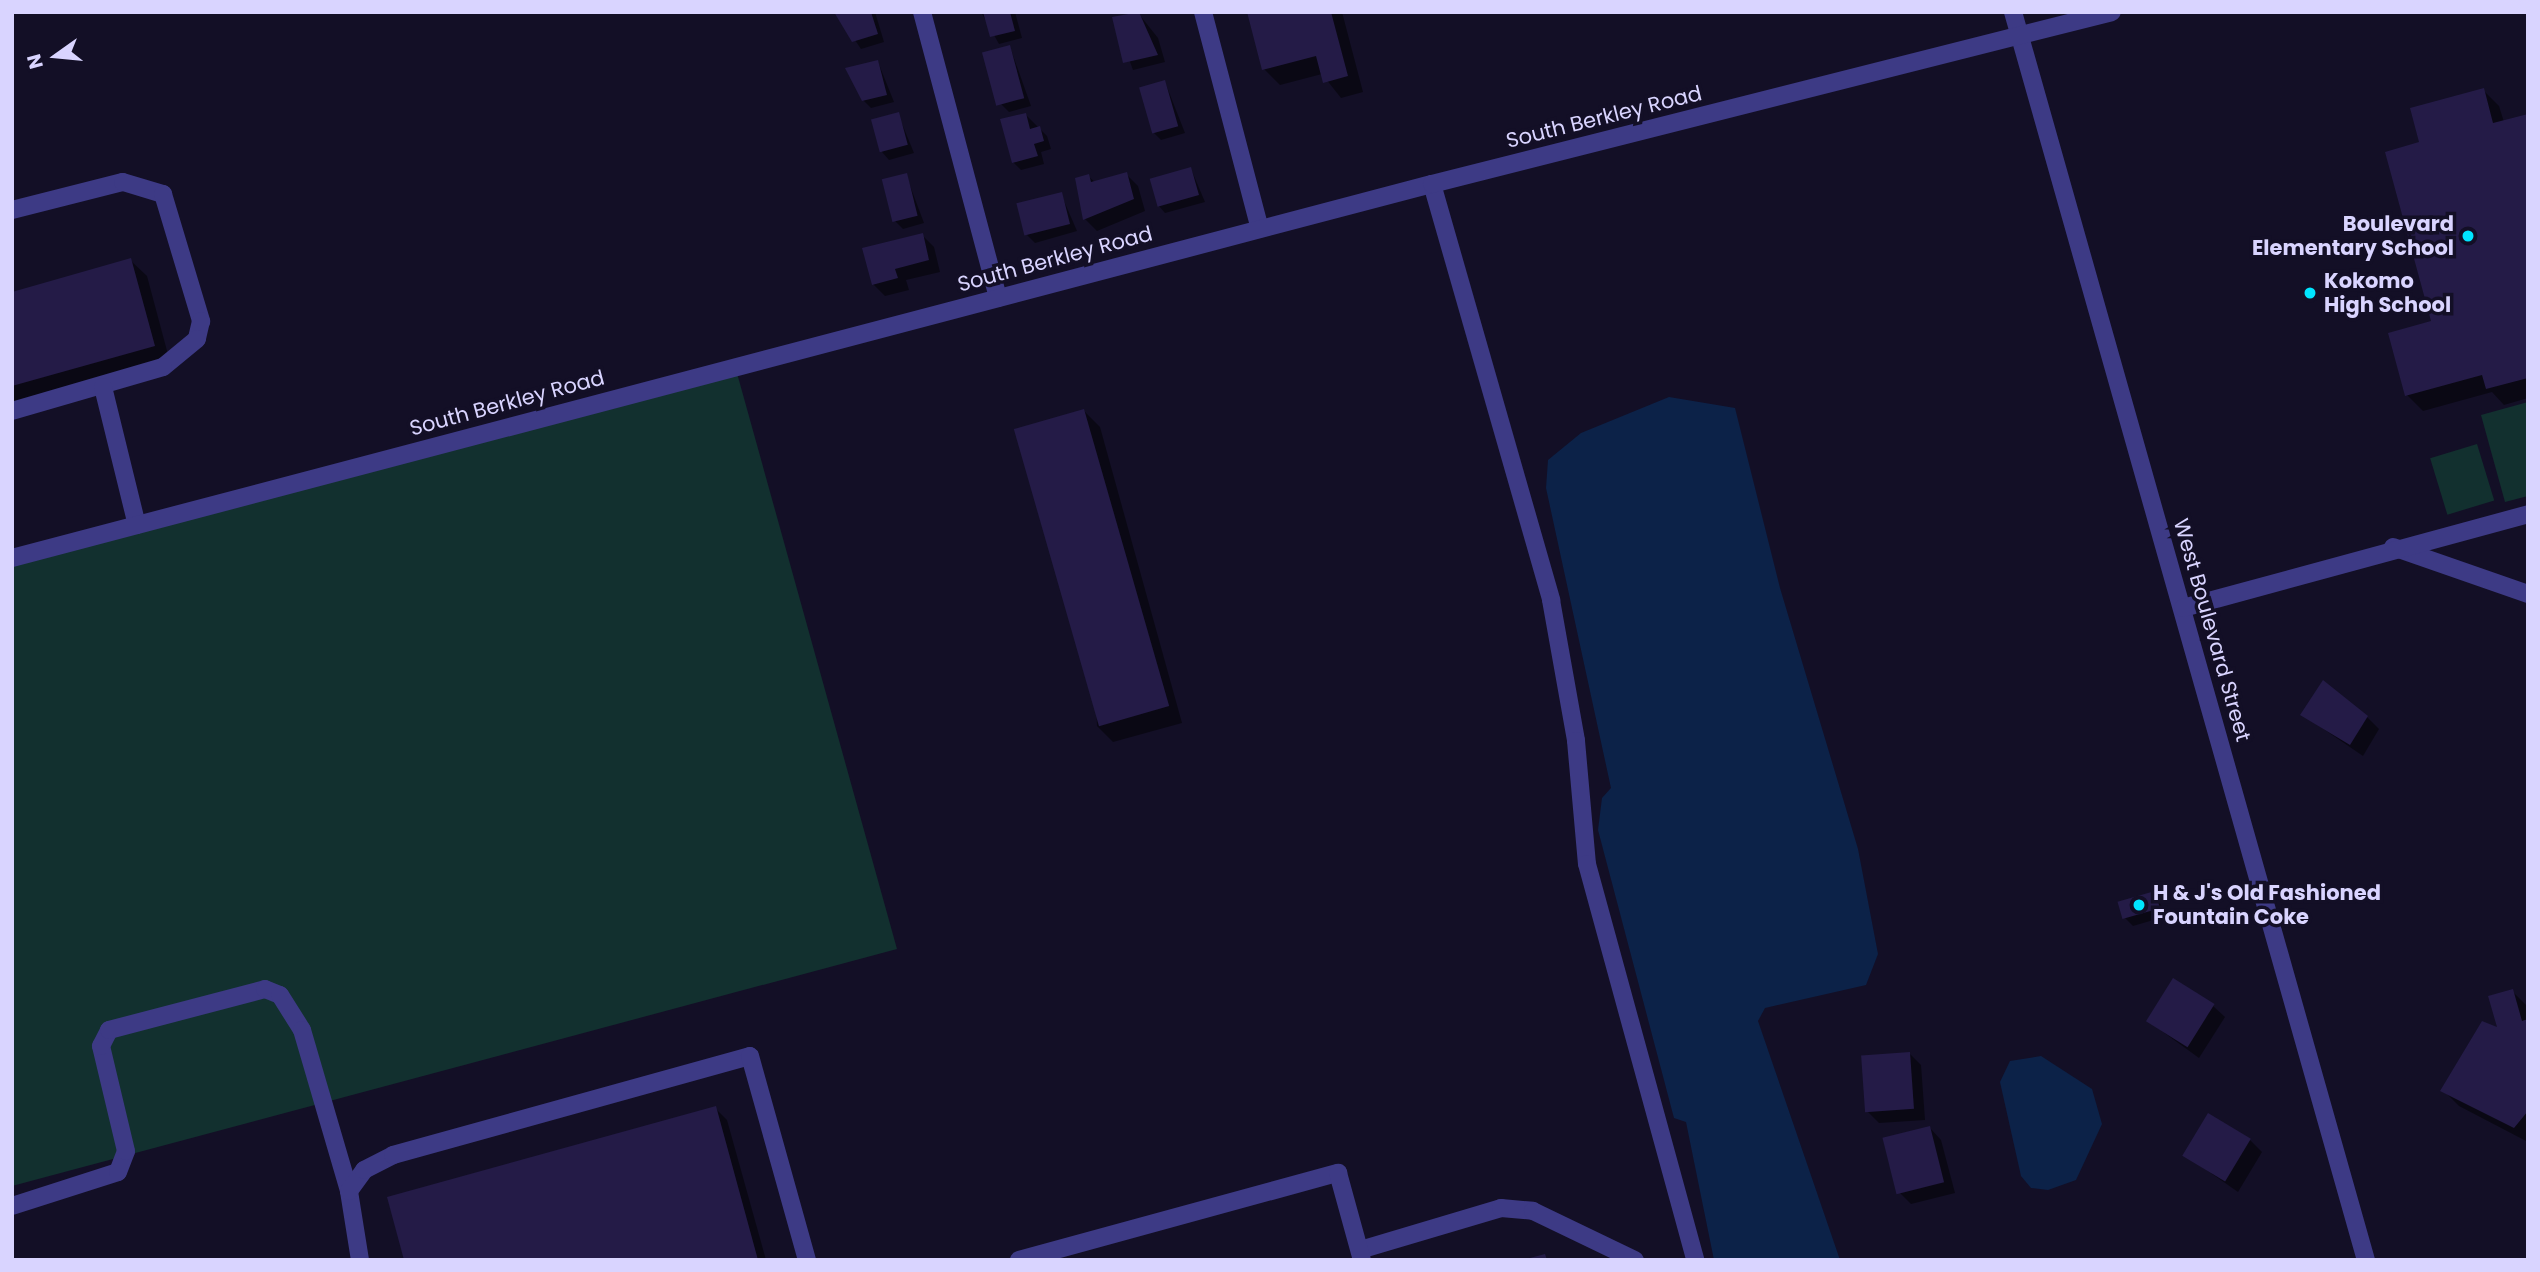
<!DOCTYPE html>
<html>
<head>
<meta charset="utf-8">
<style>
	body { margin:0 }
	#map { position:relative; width:2540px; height:1272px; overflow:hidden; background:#130f26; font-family:Poppins,sans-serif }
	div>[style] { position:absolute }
	.green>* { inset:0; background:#12302f; transform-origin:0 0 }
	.water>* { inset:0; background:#0c2248 }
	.shadow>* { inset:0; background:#0007 }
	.building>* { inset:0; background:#241b47; transform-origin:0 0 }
	.minor>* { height:18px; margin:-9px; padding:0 9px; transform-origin:9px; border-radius:9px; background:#3d3a85 }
	.dots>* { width:19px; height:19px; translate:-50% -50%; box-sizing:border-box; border:4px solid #130f26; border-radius:50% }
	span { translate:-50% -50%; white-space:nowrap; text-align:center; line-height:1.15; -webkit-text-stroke:7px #130f26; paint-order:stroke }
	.street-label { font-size:21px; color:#d9d4ff }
	.poi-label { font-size:21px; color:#d9d4ff; font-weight:700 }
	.right { translate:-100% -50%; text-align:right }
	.left { translate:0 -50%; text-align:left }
	.frame { position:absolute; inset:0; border:14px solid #d9d4ff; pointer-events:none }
	.north { position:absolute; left:21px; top:21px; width:70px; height:70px; -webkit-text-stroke:5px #130f26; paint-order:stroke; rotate:255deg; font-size:19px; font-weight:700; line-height:28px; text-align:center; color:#d9d4ff }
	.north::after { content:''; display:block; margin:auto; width:24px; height:32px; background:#d9d4ff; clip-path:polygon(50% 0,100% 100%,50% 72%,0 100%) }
</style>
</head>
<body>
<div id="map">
	<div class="green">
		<i style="clip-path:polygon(735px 366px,897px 949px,12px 1186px,12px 558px)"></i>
		<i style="clip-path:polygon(2528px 402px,2528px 496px,2505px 502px,2481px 415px)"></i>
		<i style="left:2477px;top:444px;width:59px;height:49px;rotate:73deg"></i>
	</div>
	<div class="water">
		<i style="clip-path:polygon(1669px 397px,1735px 408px,1780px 588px,1858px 849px,1878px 954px,1866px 985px,1765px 1008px,1758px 1021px,1840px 1260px,1714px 1260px,1686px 1122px,1674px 1118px,1598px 830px,1602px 798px,1611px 788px,1546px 488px,1548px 460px,1581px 433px)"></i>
		<i style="clip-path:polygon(2041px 1056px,2092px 1089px,2102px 1124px,2076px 1180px,2048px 1190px,2031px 1188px,2021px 1176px,2000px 1082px,2010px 1061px)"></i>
	</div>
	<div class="shadow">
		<i style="clip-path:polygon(836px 12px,875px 12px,884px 42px,861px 49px)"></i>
		<i style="clip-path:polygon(981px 12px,1015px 12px,1022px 38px,999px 44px)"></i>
		<i style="clip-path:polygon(1252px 12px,1342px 12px,1363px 92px,1341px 98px,1322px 74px,1280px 85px,1264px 69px)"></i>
		<i style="clip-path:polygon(1138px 13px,1158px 38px,1165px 62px,1133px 70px,1114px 18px)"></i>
		<i style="clip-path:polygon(1010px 47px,1031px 106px,1009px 112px,1001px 104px)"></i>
		<i style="clip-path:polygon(878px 62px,894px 102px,871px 108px,863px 100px)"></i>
		<i style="clip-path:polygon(1165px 82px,1185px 133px,1161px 140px,1153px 132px)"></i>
		<i style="clip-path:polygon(2483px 90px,2499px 106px,2504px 122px,2528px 116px,2528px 398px,2504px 405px,2492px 392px,2423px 411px,2407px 395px,2433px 322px,2421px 144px)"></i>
		<i style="clip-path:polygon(898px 114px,914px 153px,889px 160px,882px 152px)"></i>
		<i style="clip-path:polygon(1026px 115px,1047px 136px,1051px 149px,1041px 152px,1044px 164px,1021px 170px,1013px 162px)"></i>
		<i style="clip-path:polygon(1191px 169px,1205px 202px,1165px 213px,1158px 205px)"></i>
		<i style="clip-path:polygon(1126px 174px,1138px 186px,1145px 211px,1097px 231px,1085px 219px,1088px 176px,1096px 183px)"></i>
		<i style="clip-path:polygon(906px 175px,924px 223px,903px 229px,895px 221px)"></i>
		<i style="clip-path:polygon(1061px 194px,1077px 231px,1035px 243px,1027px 235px)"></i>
		<i style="clip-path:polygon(922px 235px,934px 247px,940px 272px,906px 280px,909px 290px,885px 296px,873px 284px)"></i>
		<i style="clip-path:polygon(130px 260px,147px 276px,170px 362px,12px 406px,12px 293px)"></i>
		<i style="clip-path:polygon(1084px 411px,1100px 427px,1182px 723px,1113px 742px,1097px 726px)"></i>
		<i style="clip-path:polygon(2303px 715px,2367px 717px,2379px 729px,2363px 756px)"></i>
		<i style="clip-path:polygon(2154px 893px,2167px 916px,2133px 926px,2125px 918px)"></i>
		<i style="clip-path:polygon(2512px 991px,2528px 1007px,2528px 1142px,2459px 1106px,2443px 1090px,2500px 1030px)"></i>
		<i style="clip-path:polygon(2213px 1006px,2225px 1017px,2199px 1058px,2148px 1021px)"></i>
		<i style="clip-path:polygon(1909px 1053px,1921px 1065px,1925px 1120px,1879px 1123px,1867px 1111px)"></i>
		<i style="clip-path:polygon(715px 1108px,727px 1120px,766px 1260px,406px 1260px)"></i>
		<i style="clip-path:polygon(1930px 1128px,1941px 1140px,1955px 1193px,1911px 1204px,1899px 1192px)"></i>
		<i style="clip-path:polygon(2250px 1140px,2262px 1152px,2238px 1192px,2185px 1155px)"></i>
	</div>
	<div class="building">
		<i style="clip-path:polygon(834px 12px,871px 12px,878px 34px,852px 42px)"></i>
		<i style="clip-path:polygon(983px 12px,1010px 12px,1015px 31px,990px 37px)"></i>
		<i style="clip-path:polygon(1139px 12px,1158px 55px,1123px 63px,1112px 17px)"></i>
		<i style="clip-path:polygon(1247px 12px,1331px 12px,1348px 76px,1323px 83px,1316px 56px,1262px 70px)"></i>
		<i style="left:1010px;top:45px;width:55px;height:29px;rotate:75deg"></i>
		<i style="clip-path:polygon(878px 60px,887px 95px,862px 101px,845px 68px)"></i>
		<i style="left:1165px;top:80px;width:48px;height:27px;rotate:74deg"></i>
		<i style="clip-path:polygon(2484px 88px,2493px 123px,2528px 114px,2528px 378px,2486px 389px,2482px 375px,2405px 396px,2388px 333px,2431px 321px,2385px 152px,2419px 142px,2410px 108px)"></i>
		<i style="left:899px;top:112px;width:34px;height:29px;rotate:75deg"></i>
		<i style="clip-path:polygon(1026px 113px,1030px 129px,1040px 126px,1044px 141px,1034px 144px,1038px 156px,1012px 163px,1000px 119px)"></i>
		<i style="left:1191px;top:167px;width:29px;height:43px;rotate:74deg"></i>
		<i style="clip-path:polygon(1127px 172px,1134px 199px,1083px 220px,1075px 178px,1089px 174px,1091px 182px)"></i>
		<i style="left:907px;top:173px;width:44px;height:26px;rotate:76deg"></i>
		<i style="left:1062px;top:192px;width:33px;height:47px;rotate:76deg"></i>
		<i style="clip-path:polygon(923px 233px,929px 260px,895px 269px,898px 278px,872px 285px,862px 248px)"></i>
		<i style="clip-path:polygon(131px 258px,155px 346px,12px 386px,12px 292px)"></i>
		<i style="left:1084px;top:409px;width:309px;height:73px;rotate:74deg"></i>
		<i style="clip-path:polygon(2323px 680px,2368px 716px,2350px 745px,2300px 715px)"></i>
		<i style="left:2155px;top:891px;width:18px;height:39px;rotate:74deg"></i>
		<i style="left:2173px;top:978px;width:49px;height:51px;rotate:32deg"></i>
		<i style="clip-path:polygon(2513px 989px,2522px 1021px,2528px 1019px,2528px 1111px,2514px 1128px,2440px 1091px,2482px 1021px,2497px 1027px,2488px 996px)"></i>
		<i style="left:1910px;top:1052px;width:57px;height:49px;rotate:86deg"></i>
		<i style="clip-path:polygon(716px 1106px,758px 1260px,404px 1260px,387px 1197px)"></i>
		<i style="left:2208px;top:1113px;width:50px;height:50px;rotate:31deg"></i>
		<i style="left:1930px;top:1126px;width:58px;height:49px;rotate:76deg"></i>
		<i style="clip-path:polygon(1545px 1254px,1547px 1260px,1526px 1260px,1526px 1259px)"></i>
	</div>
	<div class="minor">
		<i style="left:922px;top:12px;width:296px;rotate:75.1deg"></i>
		<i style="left:1203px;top:12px;width:224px;rotate:75.3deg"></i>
		<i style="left:2013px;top:12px;width:1297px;rotate:74.21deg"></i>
		<i style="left:1432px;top:184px;width:433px;rotate:74deg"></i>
		<i style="left:1551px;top:600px;width:143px;rotate:79.9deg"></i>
		<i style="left:1576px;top:741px;width:123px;rotate:84.9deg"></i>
		<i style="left:1587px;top:864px;width:410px;rotate:74.7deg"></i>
		<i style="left:12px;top:210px;width:114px;rotate:-14.2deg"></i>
		<i style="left:123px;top:182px;width:42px;rotate:16.7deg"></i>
		<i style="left:163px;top:194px;width:133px;rotate:73.3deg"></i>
		<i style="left:201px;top:321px;width:18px;rotate:103deg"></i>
		<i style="left:197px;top:339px;width:44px;rotate:140.5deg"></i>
		<i style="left:163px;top:367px;width:157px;rotate:163.8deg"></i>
		<i style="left:103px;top:387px;width:142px;rotate:76.2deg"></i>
		<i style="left:2393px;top:547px;width:143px;rotate:19.2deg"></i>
		<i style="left:12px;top:558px;width:1468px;rotate:-14.76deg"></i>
		<i style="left:1432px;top:184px;width:701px;rotate:-14.19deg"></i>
		<i style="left:2183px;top:608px;width:358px;rotate:-15.2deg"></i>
		<i style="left:12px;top:1206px;width:111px;rotate:-17.8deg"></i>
		<i style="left:118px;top:1172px;width:22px;rotate:-69deg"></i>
		<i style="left:126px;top:1151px;width:108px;rotate:-103.4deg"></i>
		<i style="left:101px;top:1046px;width:18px;rotate:-63deg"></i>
		<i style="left:109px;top:1030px;width:161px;rotate:-14.7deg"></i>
		<i style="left:265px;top:989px;width:16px;rotate:22deg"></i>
		<i style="left:280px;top:995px;width:41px;rotate:57.8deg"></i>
		<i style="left:302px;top:1030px;width:168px;rotate:73.7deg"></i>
		<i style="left:1360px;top:1250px;width:147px;rotate:-16.6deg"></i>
		<i style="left:1501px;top:1208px;width:32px;rotate:5deg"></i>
		<i style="left:1533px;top:1211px;width:113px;rotate:25.7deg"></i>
		<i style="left:360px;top:1260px;width:70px;rotate:-99.1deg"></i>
		<i style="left:349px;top:1191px;width:26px;rotate:-54deg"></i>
		<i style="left:364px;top:1170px;width:33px;rotate:-27deg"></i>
		<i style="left:393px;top:1155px;width:370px;rotate:-15.5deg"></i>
		<i style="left:750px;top:1056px;width:212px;rotate:74.4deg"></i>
		<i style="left:1019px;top:1260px;width:331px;rotate:-15.3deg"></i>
		<i style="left:1338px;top:1173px;width:90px;rotate:74.6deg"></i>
	</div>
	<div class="dots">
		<i style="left:2468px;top:236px;background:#00e5ff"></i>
		<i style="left:2310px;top:293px;background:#00e5ff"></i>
		<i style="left:2139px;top:905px;background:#00e5ff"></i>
	</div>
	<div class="street-label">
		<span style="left:1604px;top:117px;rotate:-14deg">South Berkley Road</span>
		<span style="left:1055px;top:259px;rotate:-15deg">South Berkley Road</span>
		<span style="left:507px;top:403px;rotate:-15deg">South Berkley Road</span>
		<span style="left:2212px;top:630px;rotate:74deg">West Boulevard Street</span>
	</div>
	<div class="poi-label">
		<span class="right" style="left:2454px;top:236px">Boulevard<br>Elementary School</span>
		<span class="left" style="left:2324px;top:293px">Kokomo<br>High School</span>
		<span class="left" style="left:2153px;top:905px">H &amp; J's Old Fashioned<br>Fountain Coke</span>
	</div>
	<div class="frame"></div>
	<div class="north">N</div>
</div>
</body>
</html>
